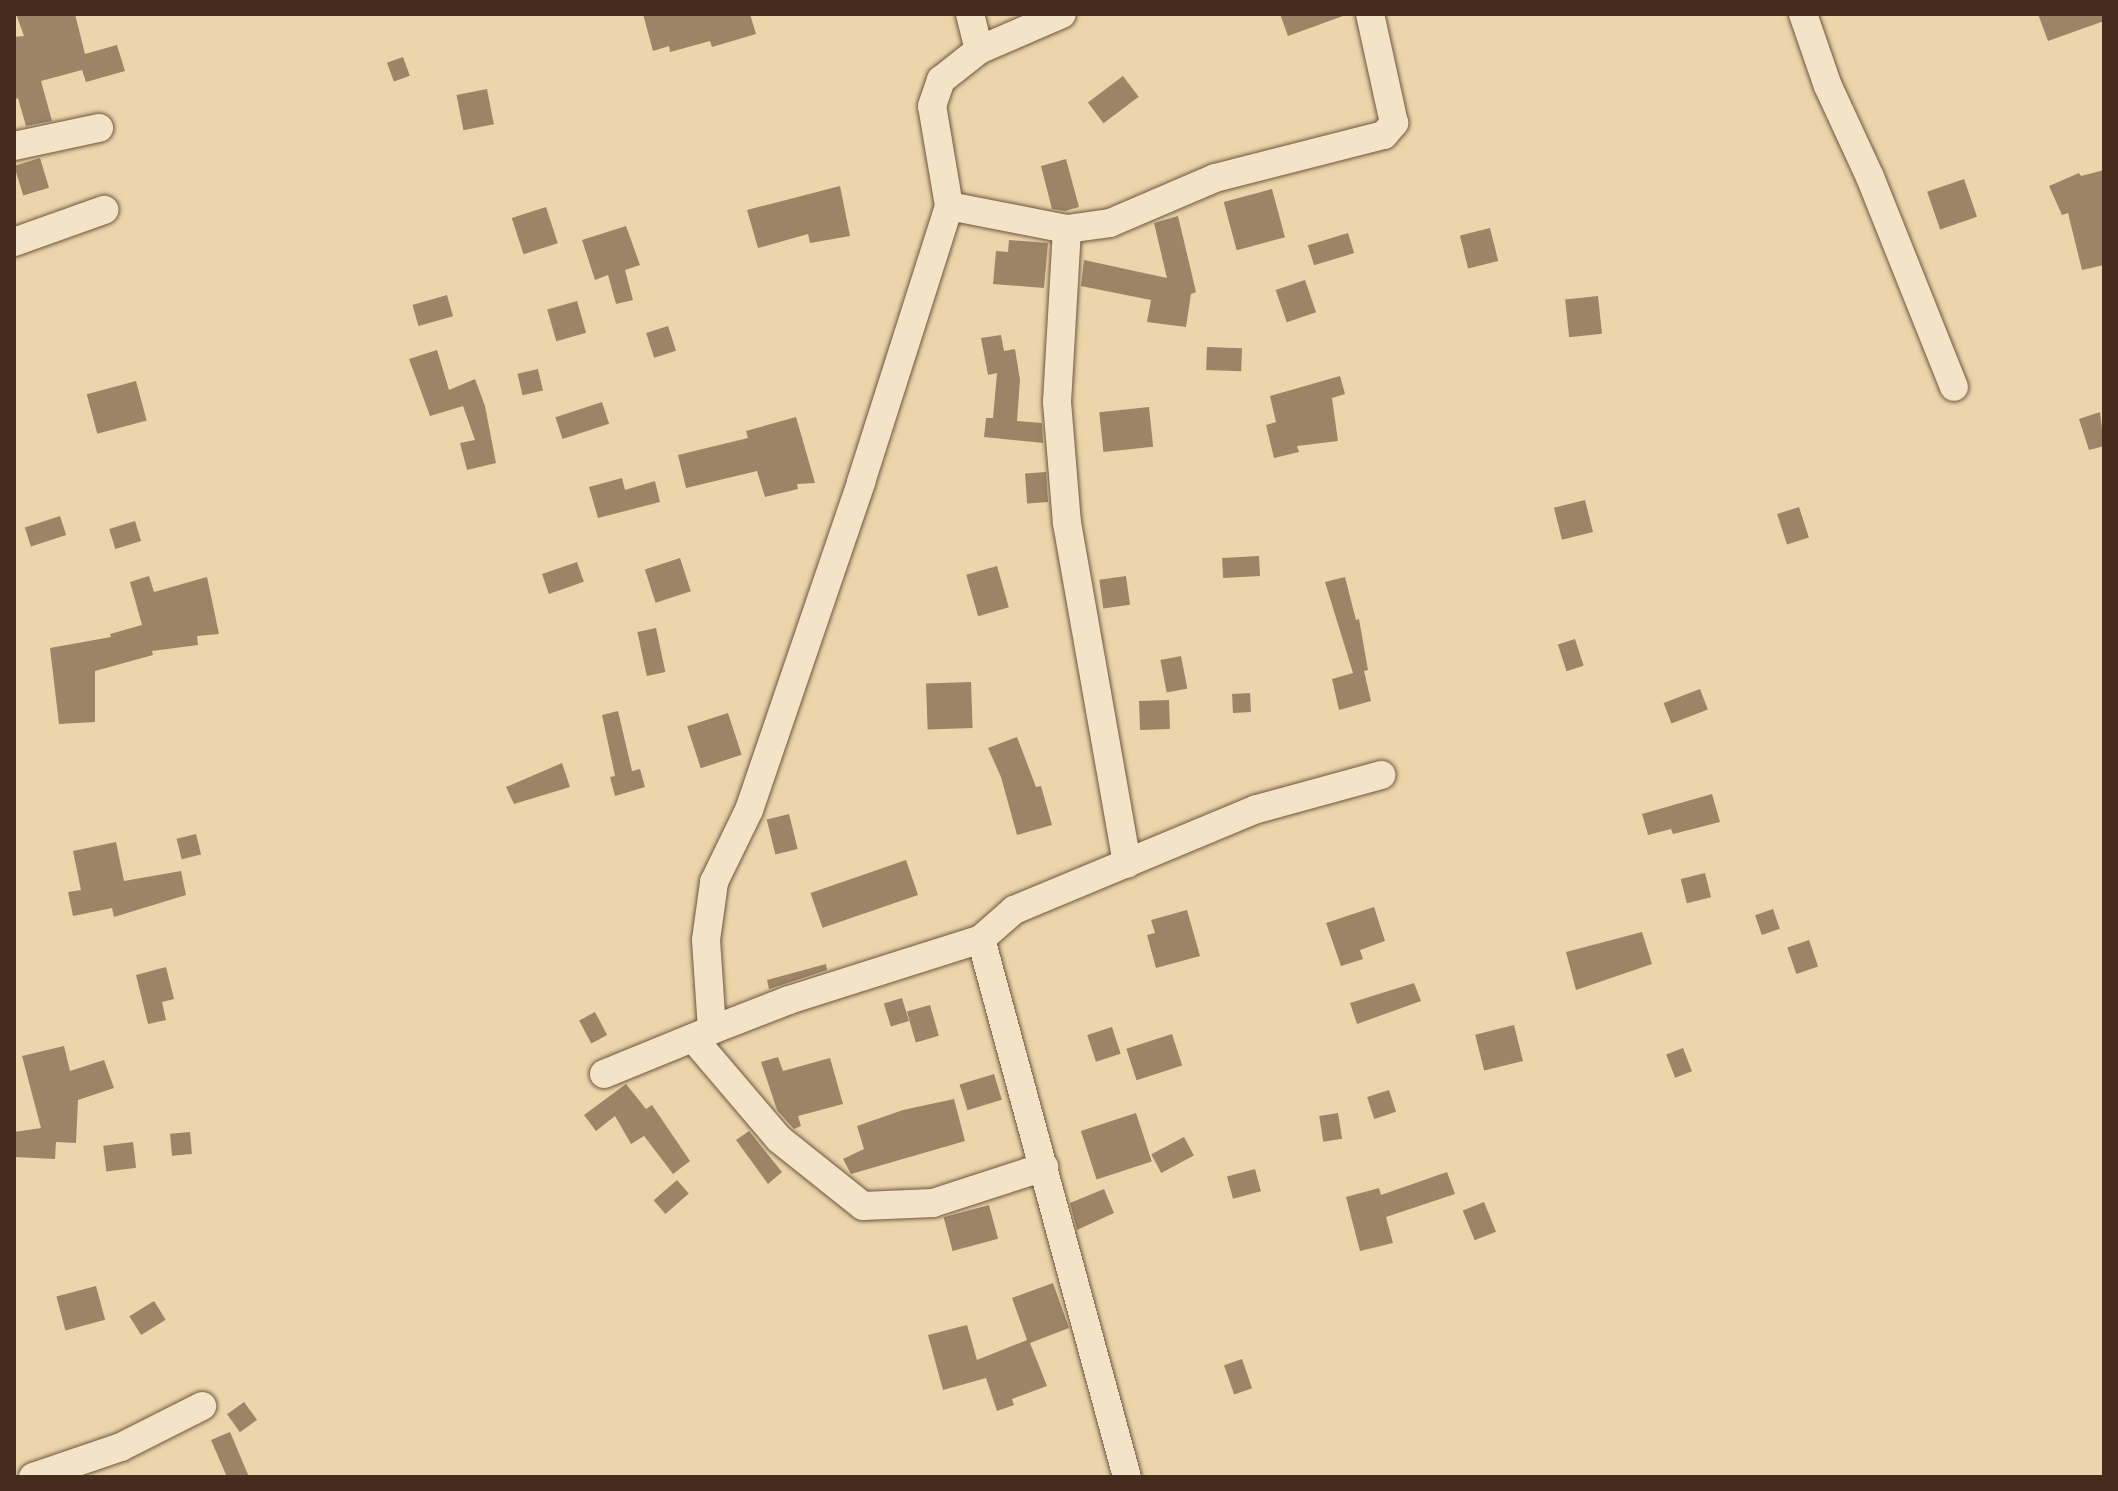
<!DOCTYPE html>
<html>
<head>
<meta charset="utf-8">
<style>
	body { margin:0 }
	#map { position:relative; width:2118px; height:1491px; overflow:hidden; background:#ecd5aa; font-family:Vollkorn,serif }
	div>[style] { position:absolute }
	.building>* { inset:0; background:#9c8466; transform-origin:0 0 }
	.roads { filter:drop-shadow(0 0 2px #6f5640) drop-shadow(0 0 2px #6f5640) }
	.minor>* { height:28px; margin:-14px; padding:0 14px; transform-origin:14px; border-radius:14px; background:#f3e4c8 }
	span { translate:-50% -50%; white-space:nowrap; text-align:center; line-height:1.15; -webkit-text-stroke:7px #f3e4c8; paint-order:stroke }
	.frame { position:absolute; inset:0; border:16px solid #452c1d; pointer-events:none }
</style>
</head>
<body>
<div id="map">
	<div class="building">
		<i style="clip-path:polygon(16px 14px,75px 14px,85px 54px,117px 45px,125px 71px,86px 82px,82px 70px,41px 81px,52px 121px,26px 126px,18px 98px,14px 100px,14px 37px,24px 36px)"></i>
		<i style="clip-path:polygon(643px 14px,750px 14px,756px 34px,712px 47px,710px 41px,670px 52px,669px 46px,653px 51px)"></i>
		<i style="clip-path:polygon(1280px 14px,1342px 14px,1343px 16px,1288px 36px)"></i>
		<i style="clip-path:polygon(2038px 14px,2104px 14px,2104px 21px,2048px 41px)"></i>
		<i style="left:403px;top:57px;width:20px;height:17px;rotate:70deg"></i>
		<i style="left:1123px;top:76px;width:26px;height:44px;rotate:53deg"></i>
		<i style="left:487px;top:89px;width:36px;height:31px;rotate:79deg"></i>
		<i style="left:40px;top:158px;width:31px;height:27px;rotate:73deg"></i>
		<i style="clip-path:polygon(1066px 159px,1079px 207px,1065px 211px,1052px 209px,1041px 166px)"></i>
		<i style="clip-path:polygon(2104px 170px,2104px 265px,2082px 270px,2068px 213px,2062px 215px,2049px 186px,2079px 173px,2081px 176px)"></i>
		<i style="left:1964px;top:179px;width:40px;height:39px;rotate:71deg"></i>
		<i style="clip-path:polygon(840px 186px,850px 236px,810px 243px,808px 234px,758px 248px,747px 210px)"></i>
		<i style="left:1272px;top:189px;width:50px;height:50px;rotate:75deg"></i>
		<i style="left:546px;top:207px;width:38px;height:36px;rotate:72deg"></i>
		<i style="clip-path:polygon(1178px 216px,1196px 292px,1191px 294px,1186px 327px,1147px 322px,1151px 300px,1081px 286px,1084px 260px,1167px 278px,1154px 223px)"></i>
		<i style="clip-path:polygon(626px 226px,640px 265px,625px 270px,633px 300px,616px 304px,608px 275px,595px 280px,582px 240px)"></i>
		<i style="left:1490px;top:228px;width:34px;height:31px;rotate:76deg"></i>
		<i style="left:1348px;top:233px;width:21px;height:42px;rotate:73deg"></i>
		<i style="clip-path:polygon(1009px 240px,1048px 243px,1044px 288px,993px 284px,996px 251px,1008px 252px)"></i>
		<i style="left:1305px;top:280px;width:34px;height:31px;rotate:71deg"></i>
		<i style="left:447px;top:295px;width:22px;height:36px;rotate:74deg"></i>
		<i style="left:1598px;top:296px;width:38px;height:33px;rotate:84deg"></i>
		<i style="left:577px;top:301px;width:33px;height:31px;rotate:74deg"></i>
		<i style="left:668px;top:326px;width:26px;height:23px;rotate:72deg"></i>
		<i style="clip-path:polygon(1001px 335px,1004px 351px,1015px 349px,1020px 380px,1017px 421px,1042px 423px,1043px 443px,984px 437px,986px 418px,993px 418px,997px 373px,988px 375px,981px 338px)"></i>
		<i style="left:1207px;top:347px;width:35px;height:23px;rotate:2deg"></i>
		<i style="clip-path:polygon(437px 350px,449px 390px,475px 379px,485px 406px,496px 463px,467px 470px,460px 443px,475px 440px,463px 406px,430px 416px,409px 359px)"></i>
		<i style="left:538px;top:369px;width:22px;height:21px;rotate:77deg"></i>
		<i style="clip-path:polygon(1340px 376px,1345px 394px,1332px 398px,1338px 441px,1297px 446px,1299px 452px,1274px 458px,1266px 425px,1276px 422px,1270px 396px)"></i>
		<i style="left:136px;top:381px;width:41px;height:51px;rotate:75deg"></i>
		<i style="left:602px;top:402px;width:23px;height:49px;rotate:72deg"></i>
		<i style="left:1149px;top:407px;width:40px;height:50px;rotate:84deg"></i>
		<i style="clip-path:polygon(2100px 412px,2104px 446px,2089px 450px,2079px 419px)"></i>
		<i style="clip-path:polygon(796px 417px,815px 483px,797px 484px,798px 489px,765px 497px,757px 471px,686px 488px,678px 455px,748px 438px,746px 431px)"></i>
		<i style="left:1046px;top:472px;width:30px;height:21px;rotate:86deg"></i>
		<i style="clip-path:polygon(622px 478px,625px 490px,655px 481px,660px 502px,598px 518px,589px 487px)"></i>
		<i style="left:1585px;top:500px;width:33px;height:32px;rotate:76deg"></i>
		<i style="left:1799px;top:507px;width:32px;height:23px;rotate:72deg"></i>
		<i style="left:60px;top:516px;width:20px;height:37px;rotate:72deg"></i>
		<i style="left:135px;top:521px;width:21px;height:27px;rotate:73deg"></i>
		<i style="left:1259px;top:556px;width:20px;height:37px;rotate:87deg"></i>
		<i style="left:680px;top:558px;width:35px;height:37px;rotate:72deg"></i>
		<i style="left:577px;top:562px;width:21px;height:37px;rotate:71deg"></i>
		<i style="left:997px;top:566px;width:43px;height:32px;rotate:74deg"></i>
		<i style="clip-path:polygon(149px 576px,154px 592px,207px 577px,219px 634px,197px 636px,198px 645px,152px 651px,153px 655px,95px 671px,95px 722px,59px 724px,50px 648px,111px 637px,110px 634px,142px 625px,130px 582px)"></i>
		<i style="left:1126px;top:576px;width:29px;height:27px;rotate:82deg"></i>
		<i style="clip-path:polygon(1345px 577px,1356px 620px,1359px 619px,1368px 670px,1364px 671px,1371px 701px,1339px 710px,1332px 679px,1353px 673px,1325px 582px)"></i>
		<i style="left:656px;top:628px;width:45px;height:19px;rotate:78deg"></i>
		<i style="left:1575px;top:639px;width:28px;height:18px;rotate:72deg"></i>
		<i style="left:1181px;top:656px;width:33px;height:21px;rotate:79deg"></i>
		<i style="left:971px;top:682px;width:46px;height:45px;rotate:88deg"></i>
		<i style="left:1700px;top:689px;width:22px;height:39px;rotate:69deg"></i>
		<i style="left:1250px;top:693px;width:19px;height:18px;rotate:87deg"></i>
		<i style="left:1169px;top:700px;width:29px;height:30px;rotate:88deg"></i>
		<i style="clip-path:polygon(618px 711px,632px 771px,640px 769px,645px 787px,615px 796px,610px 777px,615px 776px,602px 715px)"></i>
		<i style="left:728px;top:713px;width:44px;height:43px;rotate:72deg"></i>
		<i style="clip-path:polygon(1017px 737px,1036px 787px,1041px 786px,1052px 825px,1017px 835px,1001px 777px,988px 748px)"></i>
		<i style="clip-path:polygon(562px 763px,570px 787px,514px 804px,506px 787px)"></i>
		<i style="clip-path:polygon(1712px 794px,1720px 822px,1673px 834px,1671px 829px,1648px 835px,1642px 814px)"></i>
		<i style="left:789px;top:814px;width:36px;height:23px;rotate:76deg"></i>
		<i style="left:196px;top:834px;width:21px;height:20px;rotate:76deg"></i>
		<i style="clip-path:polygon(116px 842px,124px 881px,181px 871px,186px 895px,114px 917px,112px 908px,73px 916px,68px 892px,81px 890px,73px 851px)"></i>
		<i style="left:906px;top:860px;width:37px;height:101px;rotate:71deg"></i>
		<i style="left:1705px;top:873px;width:25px;height:25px;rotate:76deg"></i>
		<i style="clip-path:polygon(1374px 907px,1385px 941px,1360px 950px,1363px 959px,1341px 966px,1326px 923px)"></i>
		<i style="left:1773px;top:909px;width:21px;height:19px;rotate:71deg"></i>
		<i style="clip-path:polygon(1187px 910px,1200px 956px,1156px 968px,1147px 935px,1155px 933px,1151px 920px)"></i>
		<i style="clip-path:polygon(1642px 932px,1652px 964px,1576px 990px,1566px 952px)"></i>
		<i style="left:1809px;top:940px;width:28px;height:23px;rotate:71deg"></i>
		<i style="clip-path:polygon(826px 964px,827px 970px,769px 989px,767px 980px)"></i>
		<i style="clip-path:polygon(166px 967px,174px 999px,162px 1002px,166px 1020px,148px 1024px,136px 975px)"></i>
		<i style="clip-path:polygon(1414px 983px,1421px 1001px,1357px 1024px,1350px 1003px)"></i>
		<i style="left:902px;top:998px;width:24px;height:19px;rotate:73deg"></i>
		<i style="left:930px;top:1005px;width:32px;height:24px;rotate:74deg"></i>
		<i style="left:595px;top:1012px;width:26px;height:18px;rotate:62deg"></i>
		<i style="left:1514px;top:1025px;width:37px;height:40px;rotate:76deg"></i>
		<i style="left:1112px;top:1027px;width:28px;height:26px;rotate:72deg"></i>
		<i style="left:1172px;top:1034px;width:33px;height:48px;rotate:72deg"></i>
		<i style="clip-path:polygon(64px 1046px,70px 1071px,104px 1060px,114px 1088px,78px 1100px,76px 1143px,56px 1142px,55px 1159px,14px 1157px,14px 1132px,41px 1128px,22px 1056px)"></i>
		<i style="left:1683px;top:1048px;width:25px;height:18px;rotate:69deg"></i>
		<i style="clip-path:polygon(778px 1057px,783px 1071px,830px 1058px,843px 1104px,798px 1116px,801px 1126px,794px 1129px,777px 1110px,761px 1062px)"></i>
		<i style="left:994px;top:1074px;width:27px;height:36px;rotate:73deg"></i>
		<i style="clip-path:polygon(626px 1084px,646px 1109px,652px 1105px,690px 1161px,673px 1174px,644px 1136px,631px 1144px,615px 1116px,596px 1131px,584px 1115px)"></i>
		<i style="left:1389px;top:1090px;width:23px;height:23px;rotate:72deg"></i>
		<i style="clip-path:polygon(954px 1099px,965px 1141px,851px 1174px,843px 1159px,864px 1149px,857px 1126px,903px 1110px)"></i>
		<i style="left:1136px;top:1113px;width:51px;height:58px;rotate:72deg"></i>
		<i style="left:1338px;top:1113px;width:26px;height:19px;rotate:81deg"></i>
		<i style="clip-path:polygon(749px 1131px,782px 1172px,768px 1184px,736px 1140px)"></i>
		<i style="left:190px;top:1132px;width:22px;height:20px;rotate:85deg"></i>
		<i style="left:1184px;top:1137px;width:21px;height:37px;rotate:62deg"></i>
		<i style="left:133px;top:1142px;width:26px;height:30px;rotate:83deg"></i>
		<i style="left:1255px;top:1169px;width:23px;height:29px;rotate:75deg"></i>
		<i style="clip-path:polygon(1447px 1172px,1455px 1194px,1386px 1217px,1393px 1243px,1360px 1251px,1346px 1197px,1379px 1188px,1381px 1195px)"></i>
		<i style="left:677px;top:1180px;width:18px;height:31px;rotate:49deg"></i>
		<i style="clip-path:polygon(1104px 1189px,1114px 1213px,1077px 1230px,1070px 1203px)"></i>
		<i style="left:1484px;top:1202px;width:32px;height:23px;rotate:68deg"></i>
		<i style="left:989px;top:1205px;width:35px;height:47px;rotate:75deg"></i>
		<i style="clip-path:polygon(1053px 1283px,1069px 1328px,1030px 1343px,1047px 1386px,1012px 1399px,1014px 1405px,997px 1411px,986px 1378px,943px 1390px,928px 1335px,967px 1325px,977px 1360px,1027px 1340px,1012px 1298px)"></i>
		<i style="left:96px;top:1286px;width:35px;height:41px;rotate:75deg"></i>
		<i style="left:154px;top:1301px;width:22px;height:29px;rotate:58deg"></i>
		<i style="left:1242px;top:1359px;width:31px;height:19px;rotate:71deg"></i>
		<i style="left:244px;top:1402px;width:22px;height:21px;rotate:54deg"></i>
		<i style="clip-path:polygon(230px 1432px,249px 1477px,227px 1477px,211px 1440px)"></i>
	</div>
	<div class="roads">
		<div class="minor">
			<i style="left:970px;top:14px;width:37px;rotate:76deg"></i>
			<i style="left:1803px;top:14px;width:76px;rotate:70.9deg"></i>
			<i style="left:1828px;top:86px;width:100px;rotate:65.2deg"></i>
			<i style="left:1870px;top:177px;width:226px;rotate:68.2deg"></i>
			<i style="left:14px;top:146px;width:87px;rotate:-12deg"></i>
			<i style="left:949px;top:206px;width:120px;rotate:11deg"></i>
			<i style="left:1067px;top:229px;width:43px;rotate:-7.9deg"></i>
			<i style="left:1110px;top:223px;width:114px;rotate:-23.2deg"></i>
			<i style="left:1215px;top:178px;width:174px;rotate:-14.3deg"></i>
			<i style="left:1384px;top:135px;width:16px;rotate:-50deg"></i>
			<i style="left:1394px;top:123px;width:112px;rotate:-102.4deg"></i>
			<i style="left:1067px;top:229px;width:173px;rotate:93.3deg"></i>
			<i style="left:1057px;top:402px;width:121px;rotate:85.3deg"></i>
			<i style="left:1067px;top:523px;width:346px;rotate:80deg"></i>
			<i style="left:14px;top:242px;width:96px;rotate:-19.6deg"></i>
			<i style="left:981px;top:939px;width:557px;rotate:74.82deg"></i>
			<i style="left:712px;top:1030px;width:83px;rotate:-21.3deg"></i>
			<i style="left:789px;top:1000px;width:201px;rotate:-17.6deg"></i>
			<i style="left:981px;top:939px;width:44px;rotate:-41.3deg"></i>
			<i style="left:1014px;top:910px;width:263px;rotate:-22.6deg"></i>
			<i style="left:1257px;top:809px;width:129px;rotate:-15.3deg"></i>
			<i style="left:693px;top:1038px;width:133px;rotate:49.6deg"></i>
			<i style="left:779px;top:1139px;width:107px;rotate:38.6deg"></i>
			<i style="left:863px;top:1206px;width:70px;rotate:-2.5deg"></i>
			<i style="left:933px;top:1203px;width:117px;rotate:-18deg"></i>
			<i style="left:604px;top:1074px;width:117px;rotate:-22.2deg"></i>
			<i style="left:712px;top:1030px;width:90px;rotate:-93.8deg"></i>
			<i style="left:706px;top:940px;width:59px;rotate:-82.1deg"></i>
			<i style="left:714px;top:882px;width:80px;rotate:-64.1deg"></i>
			<i style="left:749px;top:810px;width:347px;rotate:-71.1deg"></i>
			<i style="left:861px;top:482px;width:290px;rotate:-72.3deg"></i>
			<i style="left:949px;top:206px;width:101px;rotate:-99.6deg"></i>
			<i style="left:932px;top:106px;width:28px;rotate:-71deg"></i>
			<i style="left:941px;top:80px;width:48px;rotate:-38.3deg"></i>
			<i style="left:979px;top:50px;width:90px;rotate:-23.4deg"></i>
			<i style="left:33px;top:1477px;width:93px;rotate:-18.8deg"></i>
			<i style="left:121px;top:1447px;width:91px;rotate:-26.8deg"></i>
		</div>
	</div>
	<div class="frame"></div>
</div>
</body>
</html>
